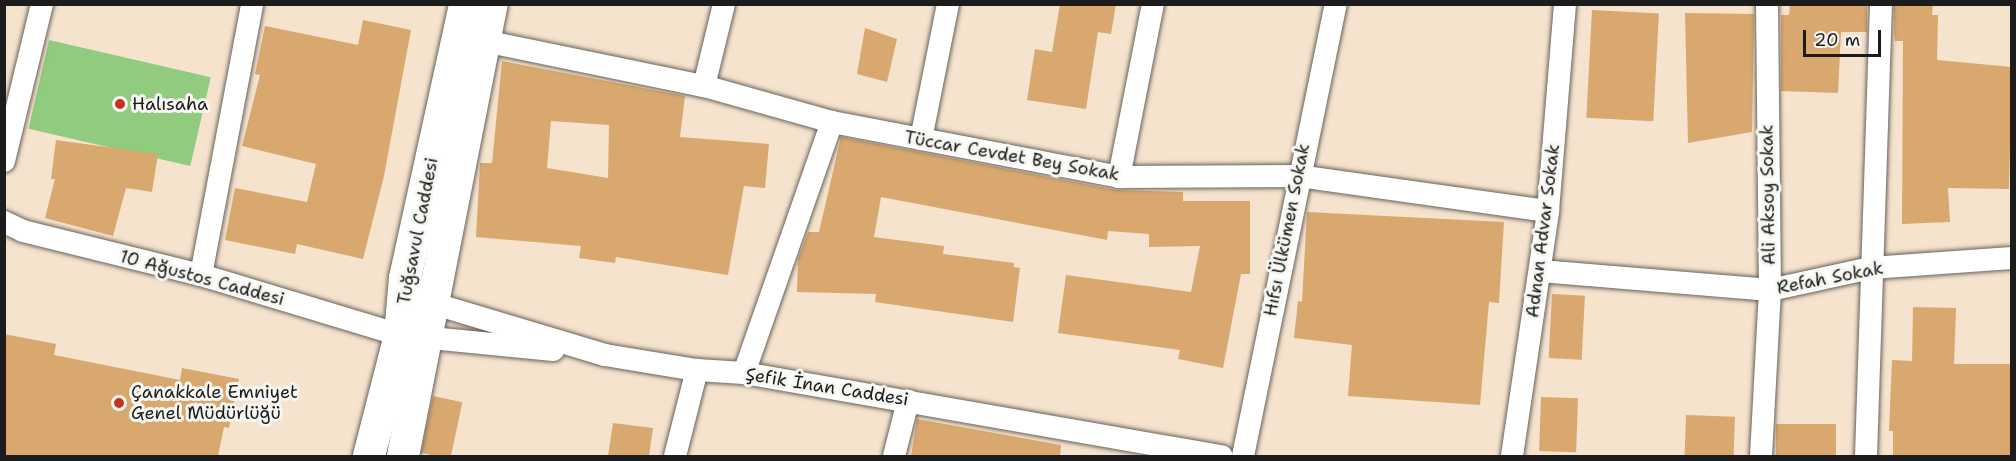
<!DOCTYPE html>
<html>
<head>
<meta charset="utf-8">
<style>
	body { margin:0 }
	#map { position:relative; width:2016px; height:461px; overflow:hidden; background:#f5e3ce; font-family:"Shantell Sans",sans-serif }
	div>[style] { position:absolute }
	.green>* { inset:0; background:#90cb7f; transform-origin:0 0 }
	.building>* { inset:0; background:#d8a86f; transform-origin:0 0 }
	.roads { filter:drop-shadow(0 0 2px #68625a) drop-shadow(0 0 2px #68625a) }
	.street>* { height:22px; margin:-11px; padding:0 11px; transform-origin:11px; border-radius:11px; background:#fff }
	.secondary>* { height:32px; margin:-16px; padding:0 16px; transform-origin:16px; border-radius:16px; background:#fff }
	.dots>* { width:16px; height:16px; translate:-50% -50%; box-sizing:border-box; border:3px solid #f6f6f2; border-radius:50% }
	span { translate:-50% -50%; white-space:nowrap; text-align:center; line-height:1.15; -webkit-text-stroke:6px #f6f6f2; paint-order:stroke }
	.poi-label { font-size:18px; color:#1c1c1c }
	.left { translate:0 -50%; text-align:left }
	.street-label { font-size:18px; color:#1c1c1c }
	.frame { position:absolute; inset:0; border:6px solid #1c1c1c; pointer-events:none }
	.scale { position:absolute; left:1803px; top:30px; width:78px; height:27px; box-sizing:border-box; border:3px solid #1c1c1c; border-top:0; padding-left:8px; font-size:18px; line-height:21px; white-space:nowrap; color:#1c1c1c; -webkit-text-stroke:4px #f6f6f2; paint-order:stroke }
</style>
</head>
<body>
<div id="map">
	<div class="green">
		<i style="left:49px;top:40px;width:166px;height:91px;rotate:13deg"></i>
	</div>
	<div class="building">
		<i style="clip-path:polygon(1060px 4px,1116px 4px,1111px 34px,1098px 32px,1086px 109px,1027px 100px,1035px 49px,1052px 52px)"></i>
		<i style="clip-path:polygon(1790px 4px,1867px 4px,1867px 32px,1841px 32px,1838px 93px,1781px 91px,1781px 15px,1789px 15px)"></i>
		<i style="clip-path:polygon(1894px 4px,1933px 4px,1932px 15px,1938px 15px,1937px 60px,2012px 67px,2009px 189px,1948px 188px,1950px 222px,1902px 224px,1903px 41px,1895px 41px,1894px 33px)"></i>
		<i style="left:1592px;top:10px;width:67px;height:108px;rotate:3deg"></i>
		<i style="clip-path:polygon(1685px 13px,1754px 14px,1752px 132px,1688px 143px)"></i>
		<i style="clip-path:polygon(363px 20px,411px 30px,384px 176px,363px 259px,297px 244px,295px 254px,225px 240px,235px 188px,307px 202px,316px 164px,242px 146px,260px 75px,255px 74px,265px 26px,358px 45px)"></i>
		<i style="clip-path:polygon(865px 28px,897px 39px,887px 82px,857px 74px)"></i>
		<i style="clip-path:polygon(evenodd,502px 61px,685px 96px,680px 137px,769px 144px,765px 188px,744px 186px,728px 275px,616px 257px,615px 263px,579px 258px,581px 246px,476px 237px,480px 163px,492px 163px,502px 61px,551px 121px,609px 125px,608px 178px,547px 168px,551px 121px)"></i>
		<i style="clip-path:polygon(841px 137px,1116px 190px,1183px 192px,1183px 201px,1250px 201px,1250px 274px,1241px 274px,1223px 368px,1178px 359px,1180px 350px,1058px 333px,1066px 275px,1191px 292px,1200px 246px,1149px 247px,1149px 234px,1108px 231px,1107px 240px,881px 197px,874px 237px,944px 246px,943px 254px,1014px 263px,1014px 267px,1020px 268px,1013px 322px,875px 302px,876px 294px,797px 292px,798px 259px,808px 232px,819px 232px)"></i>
		<i style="clip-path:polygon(56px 140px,158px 154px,152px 192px,126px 188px,113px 236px,45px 218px,55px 179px,51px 179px)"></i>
		<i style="clip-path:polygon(1307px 212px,1504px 222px,1499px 303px,1489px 302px,1480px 405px,1348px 396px,1352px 345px,1294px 338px,1298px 301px,1302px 302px)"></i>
		<i style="left:1552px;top:294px;width:33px;height:64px;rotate:3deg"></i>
		<i style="clip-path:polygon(1913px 307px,1956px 308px,1954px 364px,2012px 364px,2012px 456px,1893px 456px,1893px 431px,1889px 431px,1892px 360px,1912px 361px)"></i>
		<i style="clip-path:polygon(4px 334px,56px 344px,54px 355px,180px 380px,182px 368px,239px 379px,229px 428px,224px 427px,218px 456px,4px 456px)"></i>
		<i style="left:433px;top:396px;width:30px;height:58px;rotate:12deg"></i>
		<i style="left:1541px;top:397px;width:37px;height:54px;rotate:2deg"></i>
		<i style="left:1686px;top:415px;width:49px;height:41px;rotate:2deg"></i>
		<i style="clip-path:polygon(917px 419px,1061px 445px,1060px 456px,911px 456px)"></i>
		<i style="clip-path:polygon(613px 423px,653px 428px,649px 456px,608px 456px)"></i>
		<i style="left:1776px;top:424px;width:60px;height:32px"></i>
	</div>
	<div class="roads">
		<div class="street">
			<i style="left:484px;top:41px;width:225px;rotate:11.6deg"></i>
			<i style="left:704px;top:86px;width:133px;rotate:15.7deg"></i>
			<i style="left:832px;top:122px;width:292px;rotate:10.8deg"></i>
			<i style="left:1119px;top:177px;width:179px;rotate:-0.3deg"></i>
			<i style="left:1298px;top:176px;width:252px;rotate:8deg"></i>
			<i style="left:704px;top:86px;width:84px;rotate:-76.3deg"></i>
			<i style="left:921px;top:139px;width:138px;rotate:-78.7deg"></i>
			<i style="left:4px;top:161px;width:162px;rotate:-76.4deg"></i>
			<i style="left:1119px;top:177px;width:176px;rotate:-78.9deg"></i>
			<i style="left:4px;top:222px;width:21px;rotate:25deg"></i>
			<i style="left:23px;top:231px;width:183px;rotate:13.9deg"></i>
			<i style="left:201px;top:275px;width:208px;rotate:16.8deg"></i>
			<i style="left:400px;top:335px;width:154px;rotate:5.6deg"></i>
			<i style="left:1540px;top:271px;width:231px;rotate:4.7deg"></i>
			<i style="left:1770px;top:290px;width:103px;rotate:-12.3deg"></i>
			<i style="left:1871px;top:268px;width:141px;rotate:-4.1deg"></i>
			<i style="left:201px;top:275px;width:276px;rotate:-79.3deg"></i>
			<i style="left:435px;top:304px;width:177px;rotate:16.7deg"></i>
			<i style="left:605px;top:355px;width:93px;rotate:9.3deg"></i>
			<i style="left:697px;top:370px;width:47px;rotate:3.7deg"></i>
			<i style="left:744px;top:373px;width:485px;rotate:9.9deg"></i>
			<i style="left:744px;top:373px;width:266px;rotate:-70.7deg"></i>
			<i style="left:675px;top:456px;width:89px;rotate:-75.7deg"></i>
			<i style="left:894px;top:456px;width:57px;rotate:-75.7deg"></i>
			<i style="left:1243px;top:456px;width:461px;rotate:-78.4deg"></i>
			<i style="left:1512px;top:456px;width:248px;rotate:-81.6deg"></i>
			<i style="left:1548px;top:211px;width:208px;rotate:-85.3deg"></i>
			<i style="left:1761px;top:456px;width:166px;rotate:-86.9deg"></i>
			<i style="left:1770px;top:290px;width:286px;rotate:-90.6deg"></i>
			<i style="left:1866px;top:456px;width:452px;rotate:-88.1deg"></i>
		</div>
		<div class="secondary">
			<i style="left:369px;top:456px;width:125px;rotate:-75.6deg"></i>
			<i style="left:400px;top:335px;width:57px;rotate:-85deg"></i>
			<i style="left:405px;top:278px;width:280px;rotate:-77.6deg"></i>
			<i style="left:403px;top:456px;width:461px;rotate:-78.9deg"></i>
		</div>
	</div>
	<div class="dots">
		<i style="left:120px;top:104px;background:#c8321e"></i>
		<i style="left:119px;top:403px;background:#c8321e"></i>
	</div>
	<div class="poi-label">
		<span class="left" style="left:132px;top:104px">Halısaha</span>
		<span class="left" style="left:131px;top:403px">Çanakkale Emniyet<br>Genel Müdürlüğü</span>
	</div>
	<div class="street-label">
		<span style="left:1012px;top:156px;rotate:10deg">Tüccar Cevdet Bey Sokak</span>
		<span style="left:1768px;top:195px;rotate:-91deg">Ali Aksoy Sokak</span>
		<span style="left:1287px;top:230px;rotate:-79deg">Hıfsı Ülkümen Sokak</span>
		<span style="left:418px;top:231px;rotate:-79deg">Tuğsavul Caddesi</span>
		<span style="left:1543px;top:231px;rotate:-83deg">Adnan Advar Sokak</span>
		<span style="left:202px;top:278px;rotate:15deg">10 Ağustos Caddesi</span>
		<span style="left:1830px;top:278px;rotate:-11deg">Refah Sokak</span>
		<span style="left:827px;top:387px;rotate:9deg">Şefik İnan Caddesi</span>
	</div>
	<div class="frame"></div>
	<div class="scale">20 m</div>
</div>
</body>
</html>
